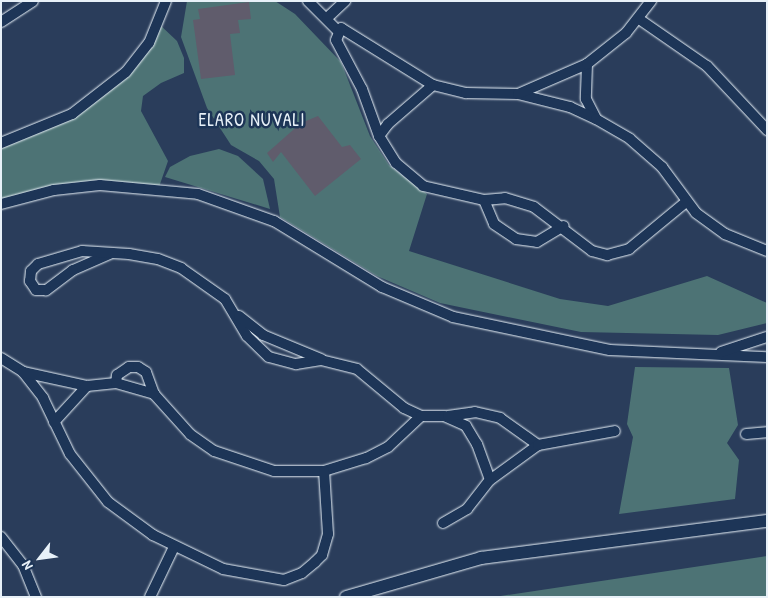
<!DOCTYPE html>
<html>
<head>
<meta charset="utf-8">
<style>
	body { margin:0 }
	#map { position:relative; width:768px; height:598px; overflow:hidden; background:#2a3d5b; font-family:"Patrick Hand",sans-serif }
	div>[style] { position:absolute }
	.green>* { inset:0; background:#4d7375 }
	.building>* { inset:0; background:#605c6c }
	.roads { filter:drop-shadow(0 0 1px #e8f1f8) drop-shadow(0 0 1px #e8f1f8) }
	.minor>* { height:10px; margin:-5px; padding:0 5px; transform-origin:5px; border-radius:5px; background:#1d3557 }
	.tertiary>* { height:12px; margin:-6px; padding:0 6px; transform-origin:6px; border-radius:6px; background:#1d3557 }
	span { translate:-50% -50%; white-space:nowrap; text-align:center; line-height:1.15; -webkit-text-stroke:5px #1d3557; paint-order:stroke }
	.neighbourhood-label { font-size:18px; color:#e8f1f8; letter-spacing:1px }
	.frame { position:absolute; inset:0; border:2px solid #e8f1f8; pointer-events:none }
	.north { position:absolute; left:15px; top:533px; width:50px; height:50px; -webkit-text-stroke:4px #1d3557; paint-order:stroke; rotate:240deg; font-size:14px; font-weight:700; line-height:20px; text-align:center; color:#e8f1f8 }
	.north::after { content:''; display:block; margin:auto; width:18px; height:22px; background:#e8f1f8; clip-path:polygon(50% 0,100% 100%,50% 72%,0 100%) }
</style>
</head>
<body>
<div id="map">
	<div class="green">
		<i style="clip-path:polygon(187px 1px,275px 1px,295px 14px,341px 62px,370px 136px,389px 165px,427px 194px,409px 251px,560px 299px,608px 306px,707px 276px,767px 303px,767px 323px,718px 335px,581px 332px,440px 303px,377px 276px,280px 217px,274px 179px,259px 161px,231px 145px,207px 108px,181px 37px)"></i>
		<i style="clip-path:polygon(159px 24px,177px 41px,184px 58px,184px 73px,161px 83px,143px 96px,141px 111px,168px 161px,159px 187px,100px 185px,1px 204px,1px 143px,72px 114px,126px 72px)"></i>
		<i style="clip-path:polygon(219px 149px,238px 156px,263px 179px,270px 209px,165px 177px,170px 167px,190px 156px)"></i>
		<i style="clip-path:polygon(635px 367px,729px 368px,738px 425px,727px 443px,739px 460px,735px 499px,619px 514px,633px 437px,627px 424px)"></i>
		<i style="clip-path:polygon(767px 556px,767px 597px,494px 597px)"></i>
	</div>
	<div class="building">
		<i style="clip-path:polygon(249px 2px,251px 19px,238px 20px,240px 33px,230px 34px,235px 75px,201px 79px,193px 20px,200px 19px,198px 9px)"></i>
		<i style="clip-path:polygon(318px 116px,342px 147px,350px 145px,361px 159px,315px 196px,281px 152px,273px 162px,267px 153px,301px 123px)"></i>
	</div>
	<div class="roads">
		<div class="minor">
			<i style="left:308px;top:1px;width:41px;rotate:45deg"></i>
			<i style="left:327px;top:18px;width:25px;rotate:-43deg"></i>
			<i style="left:639px;top:19px;width:83px;rotate:34.7deg"></i>
			<i style="left:707px;top:66px;width:88px;rotate:46.8deg"></i>
			<i style="left:1px;top:22px;width:38px;rotate:-33deg"></i>
			<i style="left:341px;top:28px;width:108px;rotate:31.8deg"></i>
			<i style="left:433px;top:85px;width:60px;rotate:139.1deg"></i>
			<i style="left:388px;top:124px;width:15px;rotate:127deg"></i>
			<i style="left:379px;top:136px;width:50px;rotate:-109.9deg"></i>
			<i style="left:362px;top:89px;width:55px;rotate:-118deg"></i>
			<i style="left:336px;top:40px;width:13px;rotate:-67deg"></i>
			<i style="left:587px;top:64px;width:35px;rotate:92deg"></i>
			<i style="left:586px;top:99px;width:22px;rotate:63deg"></i>
			<i style="left:433px;top:85px;width:34px;rotate:14deg"></i>
			<i style="left:466px;top:93px;width:52px;rotate:1.1deg"></i>
			<i style="left:518px;top:94px;width:54px;rotate:14deg"></i>
			<i style="left:570px;top:107px;width:29px;rotate:25deg"></i>
			<i style="left:596px;top:119px;width:39px;rotate:30deg"></i>
			<i style="left:630px;top:139px;width:43px;rotate:41.2deg"></i>
			<i style="left:662px;top:167px;width:57px;rotate:53.5deg"></i>
			<i style="left:696px;top:213px;width:36px;rotate:36deg"></i>
			<i style="left:725px;top:234px;width:45px;rotate:22deg"></i>
			<i style="left:518px;top:94px;width:75px;rotate:-23.5deg"></i>
			<i style="left:587px;top:64px;width:50px;rotate:-38.5deg"></i>
			<i style="left:626px;top:33px;width:41px;rotate:-52deg"></i>
			<i style="left:379px;top:136px;width:32px;rotate:58deg"></i>
			<i style="left:396px;top:163px;width:35px;rotate:40deg"></i>
			<i style="left:423px;top:186px;width:63px;rotate:12.9deg"></i>
			<i style="left:484px;top:200px;width:21px;rotate:-5deg"></i>
			<i style="left:505px;top:198px;width:30px;rotate:17deg"></i>
			<i style="left:534px;top:207px;width:73px;rotate:37.2deg"></i>
			<i style="left:592px;top:251px;width:16px;rotate:15deg"></i>
			<i style="left:607px;top:255px;width:23px;rotate:-15deg"></i>
			<i style="left:629px;top:249px;width:74px;rotate:-39.5deg"></i>
			<i style="left:1px;top:143px;width:77px;rotate:-22.2deg"></i>
			<i style="left:72px;top:114px;width:68px;rotate:-37.9deg"></i>
			<i style="left:126px;top:72px;width:37px;rotate:-52deg"></i>
			<i style="left:149px;top:43px;width:45px;rotate:-68deg"></i>
			<i style="left:484px;top:200px;width:26px;rotate:67deg"></i>
			<i style="left:494px;top:224px;width:27px;rotate:34deg"></i>
			<i style="left:516px;top:239px;width:21px;rotate:8deg"></i>
			<i style="left:537px;top:242px;width:31px;rotate:-31deg"></i>
			<i style="left:1px;top:204px;width:55px;rotate:-14.8deg"></i>
			<i style="left:54px;top:190px;width:46px;rotate:-6.2deg"></i>
			<i style="left:100px;top:185px;width:98px;rotate:5.2deg"></i>
			<i style="left:198px;top:194px;width:81px;rotate:19.6deg"></i>
			<i style="left:274px;top:221px;width:127px;rotate:31.4deg"></i>
			<i style="left:382px;top:287px;width:77px;rotate:22.9deg"></i>
			<i style="left:453px;top:317px;width:160px;rotate:11.9deg"></i>
			<i style="left:610px;top:350px;width:157px;rotate:2.6deg"></i>
			<i style="left:112px;top:253px;width:43px;rotate:156.4deg"></i>
			<i style="left:73px;top:270px;width:34px;rotate:143deg"></i>
			<i style="left:46px;top:290px;width:10px;rotate:180deg"></i>
			<i style="left:36px;top:290px;width:11px;rotate:-124deg"></i>
			<i style="left:30px;top:281px;width:10px;rotate:-84deg"></i>
			<i style="left:31px;top:271px;width:10px;rotate:-45deg"></i>
			<i style="left:38px;top:264px;width:46px;rotate:-16.5deg"></i>
			<i style="left:82px;top:251px;width:47px;rotate:3.7deg"></i>
			<i style="left:129px;top:254px;width:29px;rotate:10deg"></i>
			<i style="left:158px;top:259px;width:25px;rotate:21deg"></i>
			<i style="left:181px;top:268px;width:54px;rotate:35.2deg"></i>
			<i style="left:225px;top:299px;width:43px;rotate:59.3deg"></i>
			<i style="left:247px;top:336px;width:30px;rotate:44deg"></i>
			<i style="left:269px;top:357px;width:28px;rotate:15deg"></i>
			<i style="left:296px;top:364px;width:25px;rotate:-9deg"></i>
			<i style="left:321px;top:360px;width:37px;rotate:14deg"></i>
			<i style="left:357px;top:369px;width:61px;rotate:39.7deg"></i>
			<i style="left:404px;top:408px;width:19px;rotate:25deg"></i>
			<i style="left:421px;top:416px;width:45px;rotate:136.8deg"></i>
			<i style="left:388px;top:447px;width:25px;rotate:153deg"></i>
			<i style="left:366px;top:458px;width:44px;rotate:162.8deg"></i>
			<i style="left:324px;top:471px;width:50px;rotate:180deg"></i>
			<i style="left:274px;top:471px;width:63px;rotate:-161.6deg"></i>
			<i style="left:214px;top:451px;width:29px;rotate:-145deg"></i>
			<i style="left:190px;top:434px;width:54px;rotate:-132deg"></i>
			<i style="left:154px;top:394px;width:23px;rotate:-110deg"></i>
			<i style="left:146px;top:372px;width:9px;rotate:-148deg"></i>
			<i style="left:138px;top:367px;width:9px;rotate:180deg"></i>
			<i style="left:129px;top:367px;width:14px;rotate:146deg"></i>
			<i style="left:117px;top:375px;width:8px;rotate:97deg"></i>
			<i style="left:239px;top:316px;width:31px;rotate:38deg"></i>
			<i style="left:263px;top:335px;width:63px;rotate:22.5deg"></i>
			<i style="left:721px;top:352px;width:48px;rotate:-18.1deg"></i>
			<i style="left:1px;top:358px;width:26px;rotate:32deg"></i>
			<i style="left:23px;top:372px;width:33px;rotate:52deg"></i>
			<i style="left:43px;top:398px;width:62px;rotate:64.3deg"></i>
			<i style="left:70px;top:454px;width:61px;rotate:51.6deg"></i>
			<i style="left:108px;top:502px;width:56px;rotate:36.3deg"></i>
			<i style="left:153px;top:535px;width:78px;rotate:25.9deg"></i>
			<i style="left:223px;top:569px;width:62px;rotate:10.2deg"></i>
			<i style="left:284px;top:580px;width:19px;rotate:-21deg"></i>
			<i style="left:302px;top:573px;width:17px;rotate:-40deg"></i>
			<i style="left:315px;top:562px;width:10px;rotate:-45deg"></i>
			<i style="left:322px;top:555px;width:22px;rotate:-74deg"></i>
			<i style="left:328px;top:534px;width:63px;rotate:-93.6deg"></i>
			<i style="left:23px;top:372px;width:66px;rotate:12.3deg"></i>
			<i style="left:87px;top:386px;width:29px;rotate:-6deg"></i>
			<i style="left:116px;top:383px;width:40px;rotate:16deg"></i>
			<i style="left:421px;top:416px;width:23px"></i>
			<i style="left:444px;top:416px;width:24px;rotate:24deg"></i>
			<i style="left:466px;top:426px;width:21px;rotate:59deg"></i>
			<i style="left:477px;top:444px;width:38px;rotate:70deg"></i>
			<i style="left:448px;top:416px;width:27px;rotate:-8deg"></i>
			<i style="left:475px;top:412px;width:26px;rotate:13deg"></i>
			<i style="left:500px;top:418px;width:47px;rotate:35.4deg"></i>
			<i style="left:54px;top:422px;width:49px;rotate:-47.5deg"></i>
			<i style="left:746px;top:434px;width:21px;rotate:-5deg"></i>
			<i style="left:443px;top:523px;width:28px;rotate:-30deg"></i>
			<i style="left:467px;top:509px;width:37px;rotate:-52deg"></i>
			<i style="left:490px;top:480px;width:59px;rotate:-36.1deg"></i>
			<i style="left:538px;top:445px;width:78px;rotate:-10.3deg"></i>
			<i style="left:1px;top:537px;width:36px;rotate:52deg"></i>
			<i style="left:23px;top:565px;width:35px;rotate:68deg"></i>
			<i style="left:150px;top:597px;width:55px;rotate:-64.4deg"></i>
		</div>
		<div class="tertiary">
			<i style="left:346px;top:597px;width:141px;rotate:-16.1deg"></i>
			<i style="left:481px;top:558px;width:288px;rotate:-7.4deg"></i>
		</div>
	</div>
	<div class="neighbourhood-label">
		<span style="left:252px;top:120px">ELARO NUVALI</span>
	</div>
	<div class="frame"></div>
	<div class="north">N</div>
</div>
</body>
</html>
